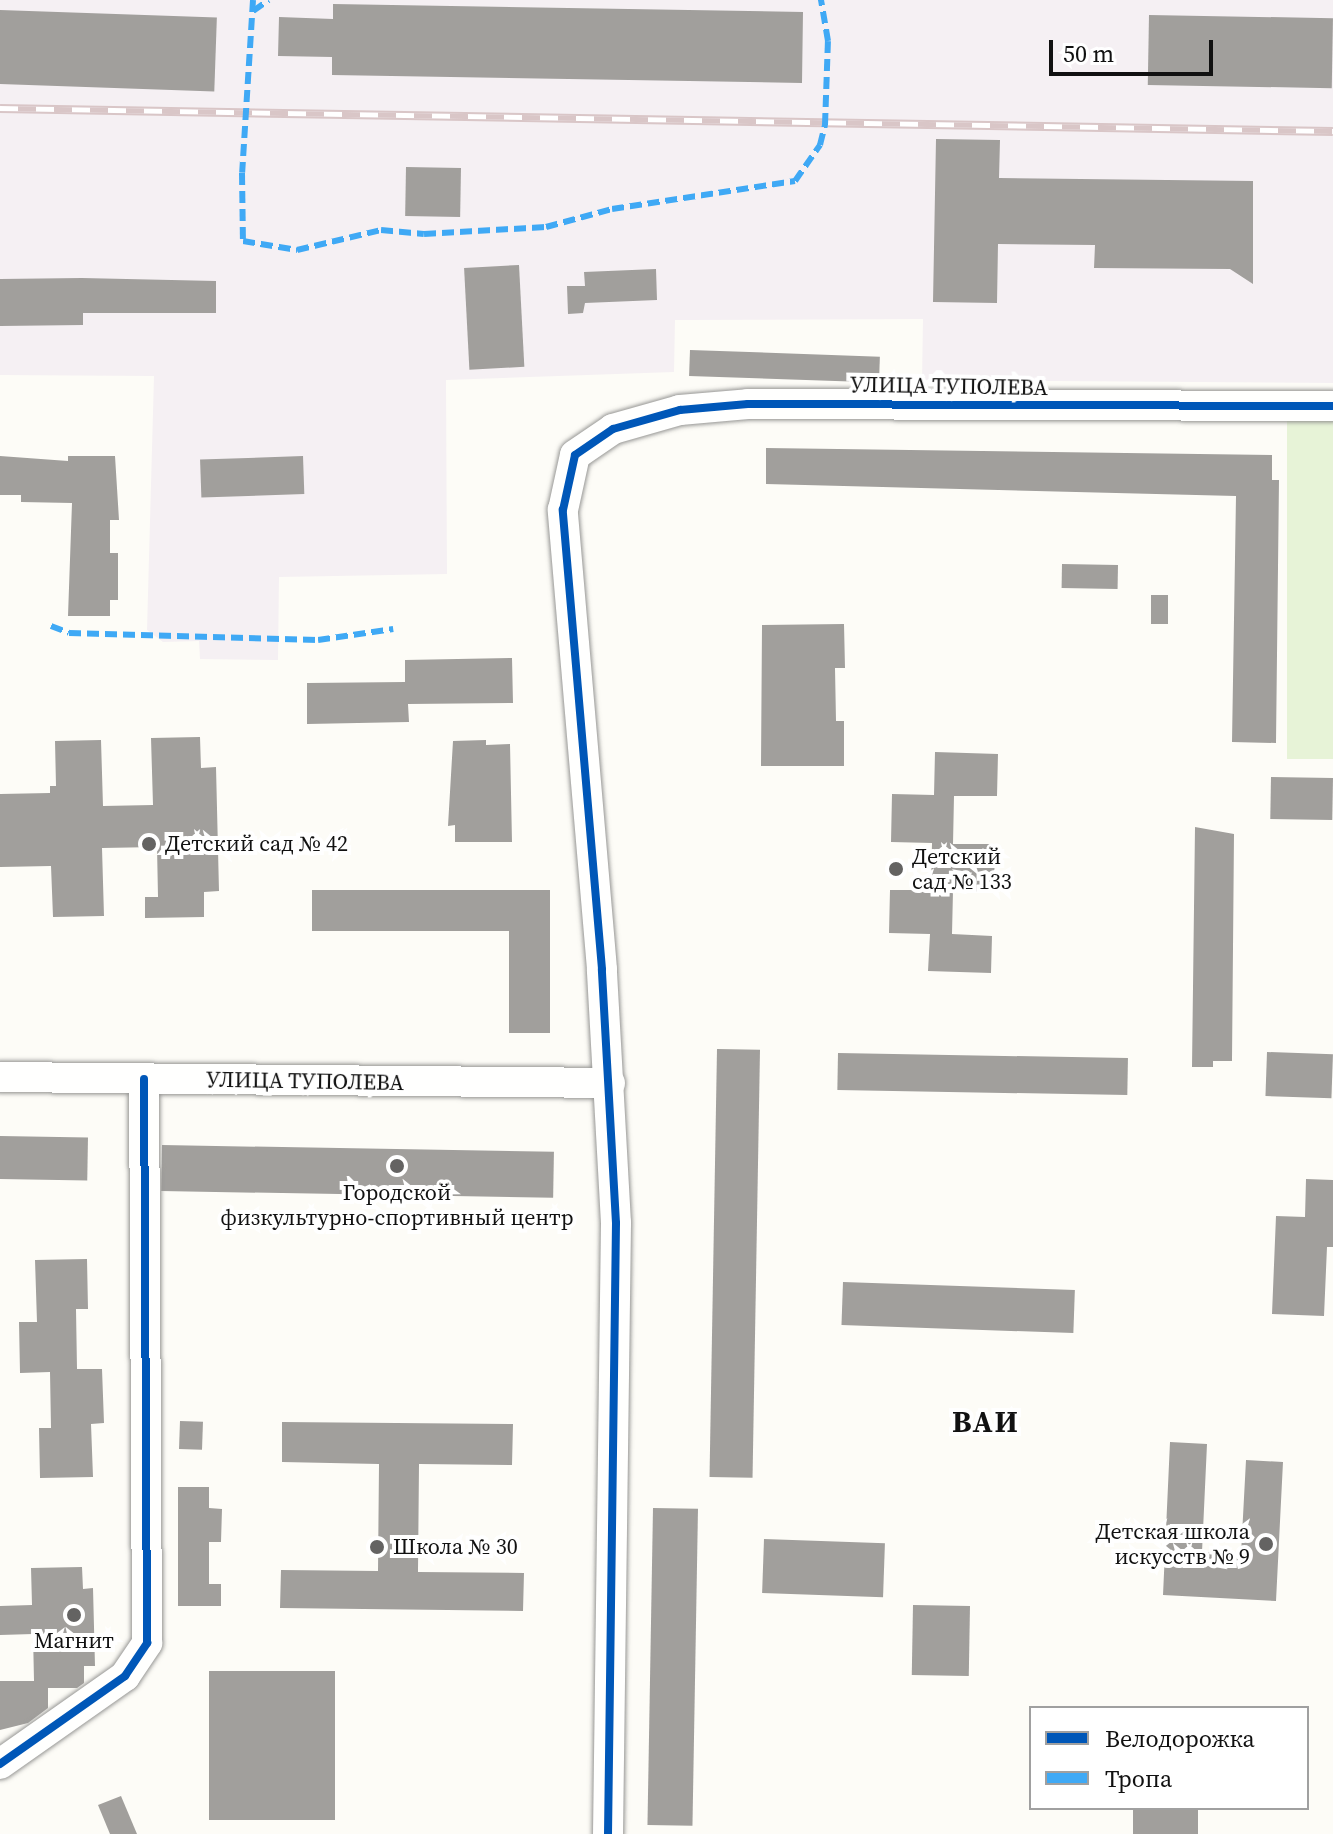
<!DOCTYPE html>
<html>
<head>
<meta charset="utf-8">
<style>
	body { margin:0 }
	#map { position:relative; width:1333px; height:1834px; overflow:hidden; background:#fdfcf7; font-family:"Source Serif 4",serif }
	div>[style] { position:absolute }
	.industrial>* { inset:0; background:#f5f0f3 }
	.green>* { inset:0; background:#e7f3d7; transform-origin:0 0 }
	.building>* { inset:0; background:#a19f9c; transform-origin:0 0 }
	.roads { filter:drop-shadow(0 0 2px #979795) drop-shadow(0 0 2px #979795) }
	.minor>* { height:30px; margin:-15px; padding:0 15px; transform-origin:15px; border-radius:15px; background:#fffffe }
	.rail>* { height:9px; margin-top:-4.5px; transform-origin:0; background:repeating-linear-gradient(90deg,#fff 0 18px,#d9c6c7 0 36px); box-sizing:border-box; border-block:2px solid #d9c6c7 }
	.quiet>* { height:6px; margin-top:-3px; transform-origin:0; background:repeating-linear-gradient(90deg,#3fa9f5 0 12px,transparent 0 18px) }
	.cycleway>* { height:8px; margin:-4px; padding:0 4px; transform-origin:4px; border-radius:4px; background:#0057b8 }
	.dots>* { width:22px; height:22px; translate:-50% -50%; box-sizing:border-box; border:4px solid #fff; border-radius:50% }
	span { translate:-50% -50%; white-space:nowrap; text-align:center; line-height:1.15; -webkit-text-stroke:8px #fff; paint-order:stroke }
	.street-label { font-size:22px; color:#111 }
	.poi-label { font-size:22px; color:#111 }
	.left { translate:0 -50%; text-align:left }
	.right { translate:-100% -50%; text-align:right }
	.district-label { font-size:30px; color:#111; font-weight:700; letter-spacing:2px }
	.legend { position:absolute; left:1029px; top:1706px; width:280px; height:104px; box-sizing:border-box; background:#fff; border:2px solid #a0a0a0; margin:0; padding:10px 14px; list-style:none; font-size:24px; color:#111 }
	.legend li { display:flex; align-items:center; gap:16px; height:40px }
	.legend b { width:40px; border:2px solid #a0a0a0 }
	.scale { position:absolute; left:1049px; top:40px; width:164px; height:36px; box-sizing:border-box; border:4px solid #111; border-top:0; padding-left:10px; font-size:24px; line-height:28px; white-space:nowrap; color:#111; -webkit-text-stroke:6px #fff; paint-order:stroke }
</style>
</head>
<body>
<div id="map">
	<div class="industrial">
		<i style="clip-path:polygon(0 0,1333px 0,1333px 383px,922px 380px,923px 319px,675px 320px,674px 372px,446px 380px,447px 574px,279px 577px,278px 660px,200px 659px,199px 641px,163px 642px,147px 630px,154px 376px,0 375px)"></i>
	</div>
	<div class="green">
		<i style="left:1287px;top:413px;width:46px;height:346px"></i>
	</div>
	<div class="building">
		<i style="clip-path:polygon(333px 4px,803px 12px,802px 83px,332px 75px,332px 57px,278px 56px,279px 17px,333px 19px)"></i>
		<i style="left:0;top:10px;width:217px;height:74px;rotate:2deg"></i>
		<i style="left:1149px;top:15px;width:184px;height:70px;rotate:1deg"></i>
		<i style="clip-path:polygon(936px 139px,1000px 140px,999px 178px,1253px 181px,1253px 284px,1230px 269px,1094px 268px,1095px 245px,998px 244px,997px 303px,933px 302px)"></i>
		<i style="left:406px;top:167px;width:55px;height:49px;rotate:1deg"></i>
		<i style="left:519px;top:265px;width:102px;height:55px;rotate:87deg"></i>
		<i style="clip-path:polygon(656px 269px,657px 300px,585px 303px,583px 313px,568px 314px,567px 286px,585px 286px,584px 272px)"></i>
		<i style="clip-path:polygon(82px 278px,216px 281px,216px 313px,83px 313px,83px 325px,0 326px,0 279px)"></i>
		<i style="left:690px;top:350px;width:190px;height:26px;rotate:2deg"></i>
		<i style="clip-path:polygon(766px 448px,1272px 455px,1272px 480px,1279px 480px,1276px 743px,1232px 742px,1236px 496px,766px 484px)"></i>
		<i style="clip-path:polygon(0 456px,68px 461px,68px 456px,115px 456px,119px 520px,110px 520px,110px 553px,118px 553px,118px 600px,110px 600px,110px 616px,68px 616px,72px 503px,21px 502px,21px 495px,0 495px)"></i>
		<i style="left:303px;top:456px;width:38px;height:103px;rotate:88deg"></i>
		<i style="left:1062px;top:564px;width:56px;height:24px;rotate:1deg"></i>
		<i style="left:1151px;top:595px;width:17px;height:29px"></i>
		<i style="clip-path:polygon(844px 624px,845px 668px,835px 668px,836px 721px,844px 721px,844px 766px,761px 766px,762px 625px)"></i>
		<i style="clip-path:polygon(512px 658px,513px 703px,408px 704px,409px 722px,307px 724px,307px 683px,405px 682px,405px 660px)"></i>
		<i style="clip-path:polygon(200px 737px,201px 768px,216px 767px,219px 891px,204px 892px,204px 917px,145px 918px,145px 897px,158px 897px,157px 847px,102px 848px,104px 916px,53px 917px,51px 866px,0 867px,0 794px,50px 793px,50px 786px,56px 786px,55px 741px,101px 740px,103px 806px,153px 805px,151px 738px)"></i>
		<i style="clip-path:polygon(486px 740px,486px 745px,510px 744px,512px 842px,455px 842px,455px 825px,448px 826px,453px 741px)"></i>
		<i style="clip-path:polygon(935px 752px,998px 754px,997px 796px,954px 796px,953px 844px,995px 844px,994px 892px,953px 891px,952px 934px,992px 936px,991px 973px,928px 971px,930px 934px,889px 933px,890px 890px,931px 890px,932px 843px,891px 842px,892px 794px,934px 795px)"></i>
		<i style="left:1271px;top:777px;width:62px;height:42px;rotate:1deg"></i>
		<i style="clip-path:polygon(1195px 827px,1234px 834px,1232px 1061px,1213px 1061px,1213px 1067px,1192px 1067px)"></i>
		<i style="clip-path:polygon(312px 890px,550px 890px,550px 1033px,509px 1033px,509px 931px,312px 931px)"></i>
		<i style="left:717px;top:1049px;width:43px;height:428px;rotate:1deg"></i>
		<i style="left:1267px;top:1052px;width:66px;height:44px;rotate:2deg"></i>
		<i style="left:838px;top:1053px;width:290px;height:37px;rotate:1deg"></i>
		<i style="left:0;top:1136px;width:88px;height:43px;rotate:1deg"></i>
		<i style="left:162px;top:1145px;width:392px;height:46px;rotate:1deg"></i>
		<i style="clip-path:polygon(1306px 1179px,1333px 1180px,1333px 1247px,1327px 1247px,1324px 1316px,1272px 1314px,1276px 1216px,1305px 1217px)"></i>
		<i style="clip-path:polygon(87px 1259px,88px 1309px,76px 1309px,77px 1369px,102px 1369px,104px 1423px,91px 1424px,93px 1477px,40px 1478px,39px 1428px,51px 1428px,50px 1372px,20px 1373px,19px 1322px,37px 1322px,35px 1260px)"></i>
		<i style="left:843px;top:1282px;width:232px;height:43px;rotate:2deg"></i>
		<i style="left:180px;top:1421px;width:23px;height:28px;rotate:2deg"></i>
		<i style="clip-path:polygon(282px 1422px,513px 1424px,512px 1465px,419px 1464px,418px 1572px,524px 1573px,523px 1611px,280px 1608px,281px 1570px,378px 1571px,379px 1464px,282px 1462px)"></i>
		<i style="clip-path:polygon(1170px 1442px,1207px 1444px,1202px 1552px,1241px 1554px,1246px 1460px,1283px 1462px,1276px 1601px,1163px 1595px)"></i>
		<i style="clip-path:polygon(178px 1487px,209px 1487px,209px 1508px,222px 1509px,221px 1542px,209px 1542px,209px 1584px,221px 1584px,221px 1606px,178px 1606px)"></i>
		<i style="left:653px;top:1508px;width:45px;height:317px;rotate:1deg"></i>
		<i style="left:764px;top:1539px;width:121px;height:54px;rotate:2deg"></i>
		<i style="clip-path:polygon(82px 1567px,83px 1589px,93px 1588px,95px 1666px,84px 1666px,84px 1683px,77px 1688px,48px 1688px,48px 1708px,28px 1723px,0 1730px,0 1681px,34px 1681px,33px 1634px,0 1635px,0 1606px,32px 1605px,31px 1568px)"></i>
		<i style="left:913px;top:1605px;width:57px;height:70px;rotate:1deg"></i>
		<i style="left:209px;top:1671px;width:126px;height:149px"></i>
		<i style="clip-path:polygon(121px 1796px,137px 1834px,110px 1834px,98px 1805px)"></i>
		<i style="left:1133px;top:1808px;width:65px;height:26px"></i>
	</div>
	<div class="roads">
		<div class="minor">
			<i style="left:0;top:1077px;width:610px;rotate:0.56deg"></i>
			<i style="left:0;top:1764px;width:153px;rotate:-35.1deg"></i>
			<i style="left:125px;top:1676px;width:40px;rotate:-56deg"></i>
			<i style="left:147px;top:1643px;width:564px;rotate:-90.3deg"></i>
			<i style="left:608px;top:1834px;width:611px;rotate:-89.25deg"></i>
			<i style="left:616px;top:1223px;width:254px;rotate:-93.2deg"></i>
			<i style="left:602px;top:969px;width:461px;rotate:-94.9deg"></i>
			<i style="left:563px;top:510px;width:56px;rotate:-77.7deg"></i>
			<i style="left:575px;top:455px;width:46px;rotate:-34.4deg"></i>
			<i style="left:613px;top:429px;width:70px;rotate:-15.8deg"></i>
			<i style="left:680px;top:410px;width:68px;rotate:-5deg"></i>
			<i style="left:748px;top:404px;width:585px;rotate:0.2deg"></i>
		</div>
	</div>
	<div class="rail">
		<i style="left:0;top:108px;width:1333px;rotate:0.99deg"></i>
	</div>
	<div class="quiet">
		<i style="left:253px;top:0;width:173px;rotate:93.6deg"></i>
		<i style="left:242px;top:173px;width:68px;rotate:89.2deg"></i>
		<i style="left:243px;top:241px;width:55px;rotate:9.5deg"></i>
		<i style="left:297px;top:250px;width:86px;rotate:-13.4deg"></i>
		<i style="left:381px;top:230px;width:43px;rotate:5.3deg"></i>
		<i style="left:424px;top:234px;width:122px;rotate:-3.3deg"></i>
		<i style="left:546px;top:227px;width:68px;rotate:-15.3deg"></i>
		<i style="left:612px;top:209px;width:185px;rotate:-8.7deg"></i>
		<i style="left:795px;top:181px;width:44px;rotate:-55.2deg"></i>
		<i style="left:820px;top:145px;width:21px;rotate:-76deg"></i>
		<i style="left:825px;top:125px;width:84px;rotate:-88deg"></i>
		<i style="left:828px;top:41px;width:42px;rotate:-99.7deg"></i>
		<i style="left:253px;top:11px;width:19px;rotate:-35deg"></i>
		<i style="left:51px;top:626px;width:19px;rotate:21deg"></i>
		<i style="left:69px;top:633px;width:249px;rotate:1.6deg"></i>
		<i style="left:318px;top:640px;width:76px;rotate:-8.3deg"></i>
	</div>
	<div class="cycleway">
		<i style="left:0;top:1764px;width:153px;rotate:-35.1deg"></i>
		<i style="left:125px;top:1676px;width:40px;rotate:-56deg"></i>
		<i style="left:147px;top:1643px;width:564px;rotate:-90.3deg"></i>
		<i style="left:608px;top:1834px;width:611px;rotate:-89.25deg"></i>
		<i style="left:616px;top:1223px;width:254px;rotate:-93.2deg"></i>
		<i style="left:602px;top:969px;width:461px;rotate:-94.9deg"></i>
		<i style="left:563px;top:510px;width:56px;rotate:-77.7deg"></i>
		<i style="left:575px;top:455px;width:46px;rotate:-34.4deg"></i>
		<i style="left:613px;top:429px;width:70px;rotate:-15.8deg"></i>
		<i style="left:680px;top:410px;width:68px;rotate:-5deg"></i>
		<i style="left:748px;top:404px;width:585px;rotate:0.2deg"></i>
	</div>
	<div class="dots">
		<i style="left:149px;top:844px;background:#646362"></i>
		<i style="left:896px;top:869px;background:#646362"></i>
		<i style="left:397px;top:1166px;background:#646362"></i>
		<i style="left:1266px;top:1544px;background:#646362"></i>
		<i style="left:377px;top:1547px;background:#646362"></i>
		<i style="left:74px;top:1615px;background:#646362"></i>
	</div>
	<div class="street-label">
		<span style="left:949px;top:386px;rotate:1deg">УЛИЦА ТУПОЛЕВА</span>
		<span style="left:305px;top:1081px;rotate:1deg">УЛИЦА ТУПОЛЕВА</span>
	</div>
	<div class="poi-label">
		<span class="left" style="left:165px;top:844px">Детский сад № 42</span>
		<span class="left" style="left:912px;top:869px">Детский<br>сад № 133</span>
		<span style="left:397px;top:1205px">Городской<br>физкультурно-спортивный центр</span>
		<span class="right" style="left:1250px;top:1544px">Детская школа<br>искусств № 9</span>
		<span class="left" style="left:393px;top:1547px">Школа № 30</span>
		<span style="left:74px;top:1641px">Магнит</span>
	</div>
	<div class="district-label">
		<span style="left:986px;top:1422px">ВАИ</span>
	</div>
	<ul class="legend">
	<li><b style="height:10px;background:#0057b8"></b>Велодорожка</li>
	<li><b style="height:10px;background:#3fa9f5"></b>Тропа</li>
	</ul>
	<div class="scale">50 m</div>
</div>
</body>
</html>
